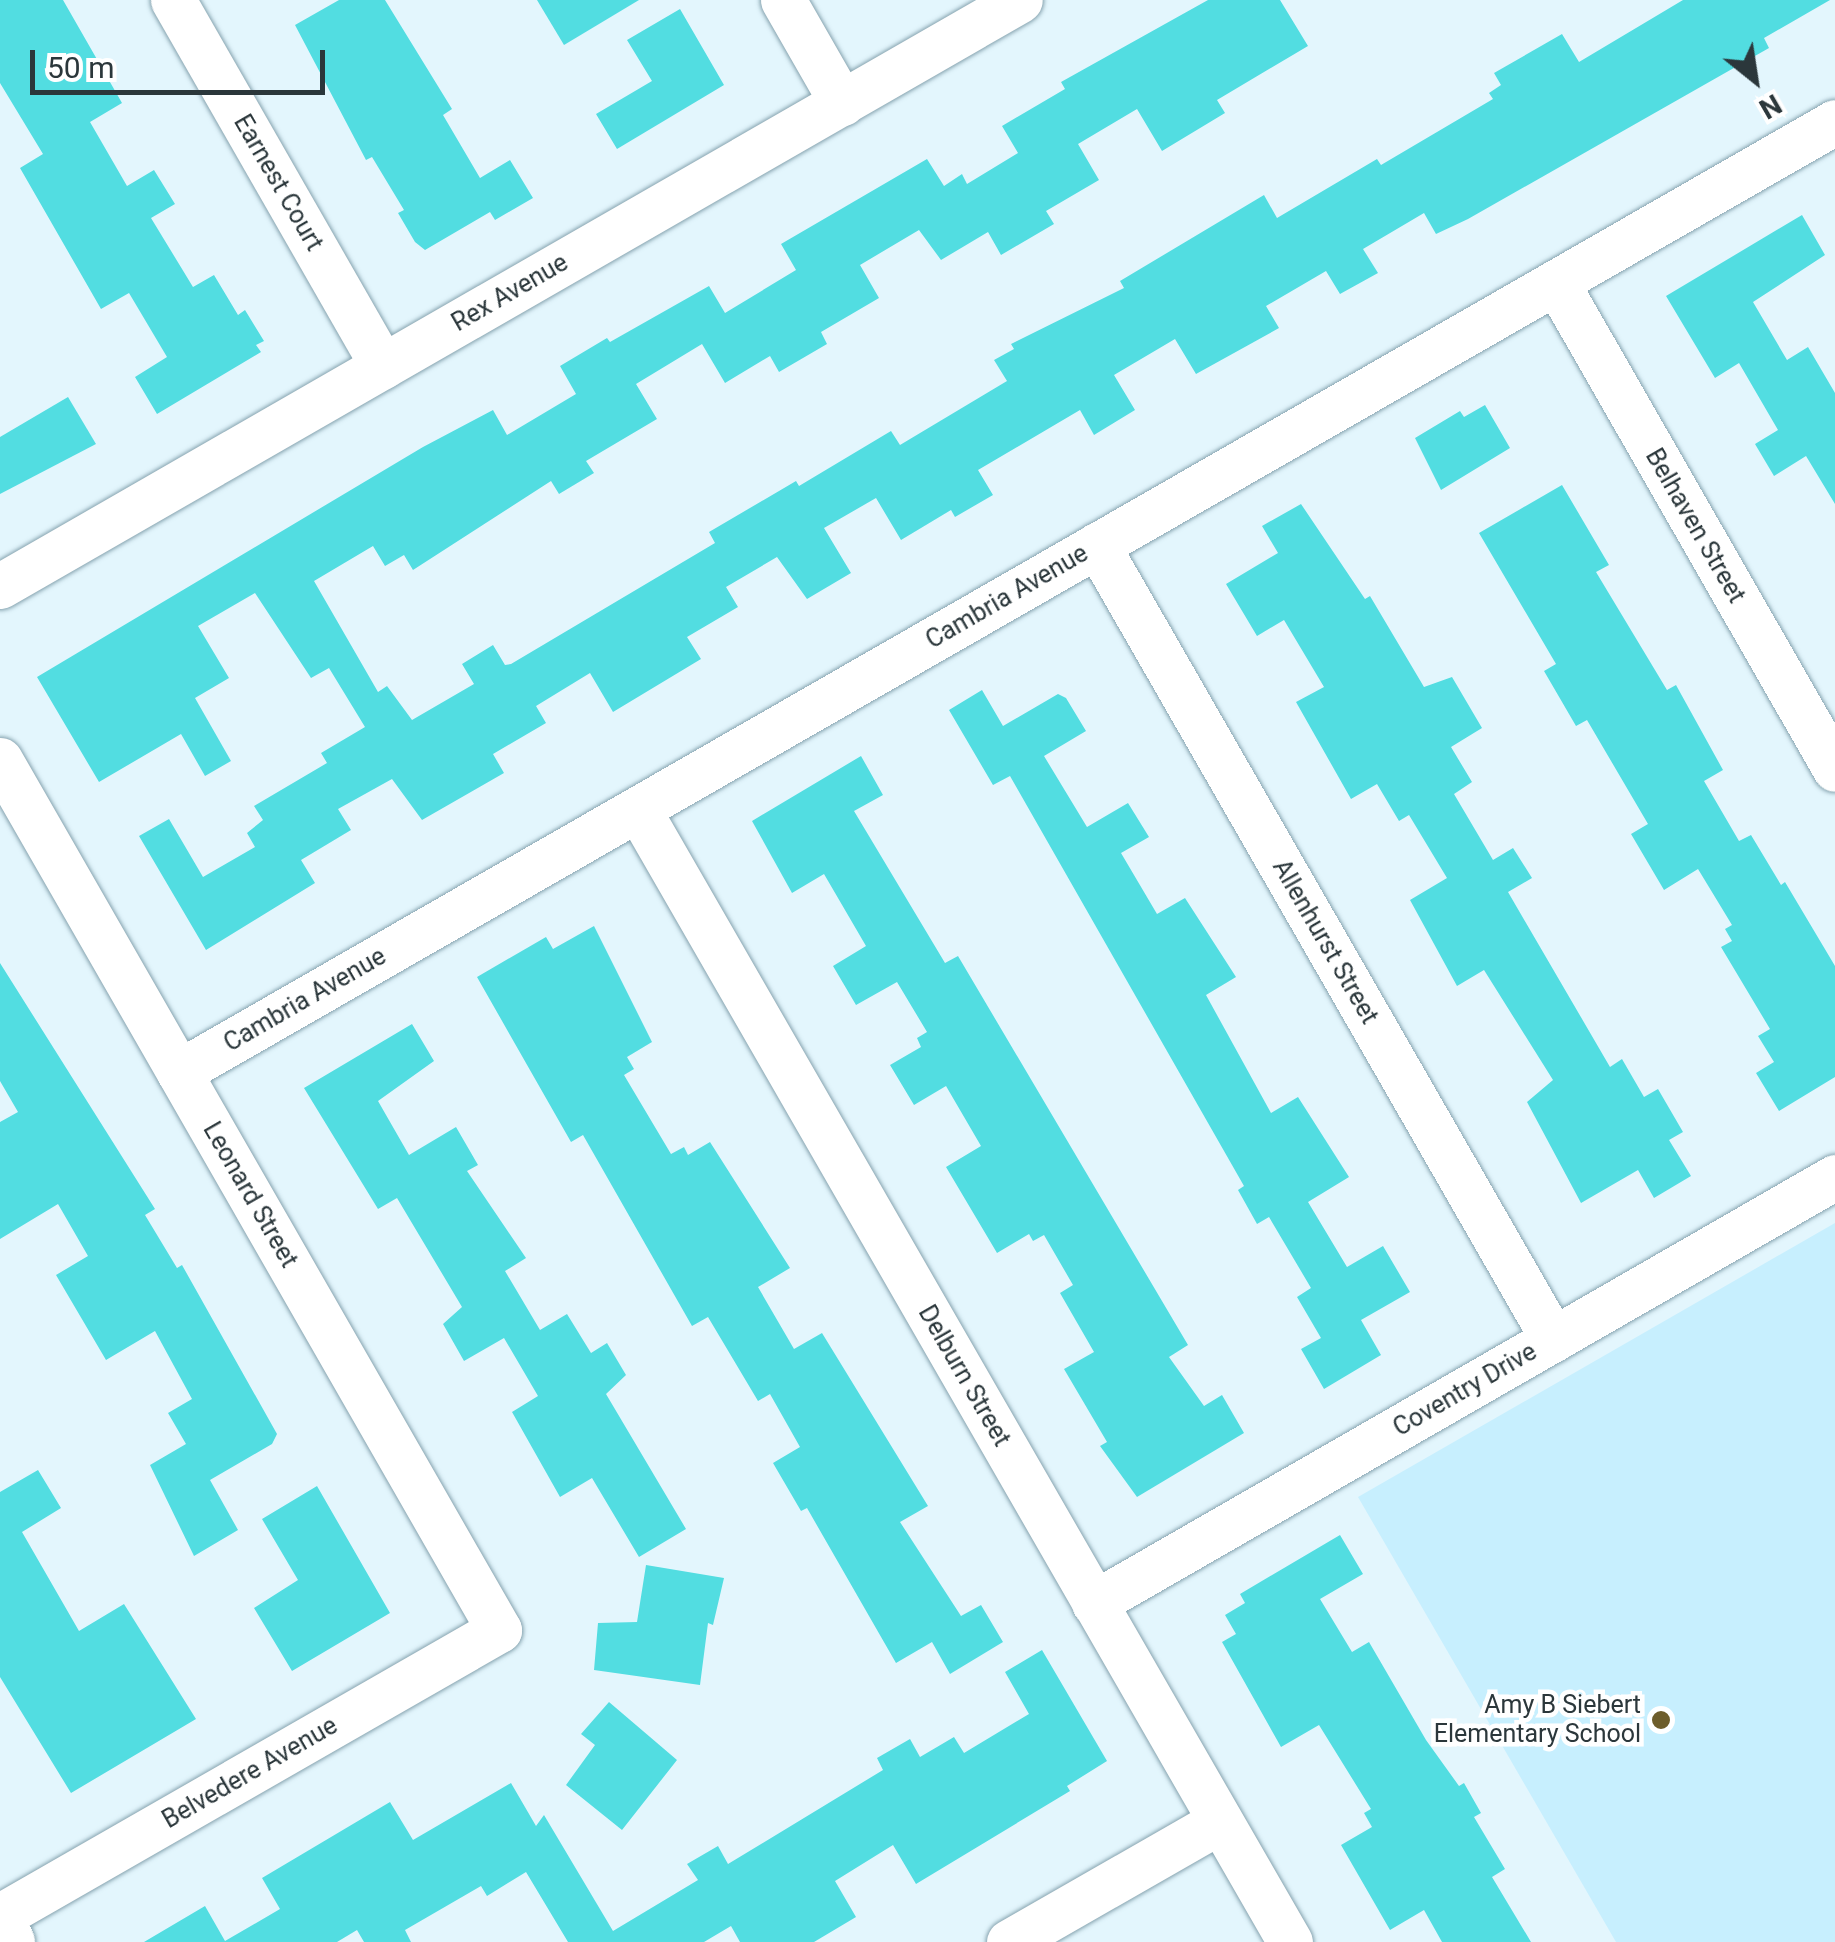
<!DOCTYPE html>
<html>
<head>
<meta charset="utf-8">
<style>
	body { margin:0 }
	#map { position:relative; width:1835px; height:1942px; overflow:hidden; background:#e3f6fd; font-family:Roboto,sans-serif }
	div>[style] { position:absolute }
	.built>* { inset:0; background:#c7effe }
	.building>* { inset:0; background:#52dde1 }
	.roads { filter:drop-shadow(0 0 2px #86a3af) drop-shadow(0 0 2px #86a3af) }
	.minor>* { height:45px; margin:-22.5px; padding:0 22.5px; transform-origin:22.5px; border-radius:22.5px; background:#fff }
	.tertiary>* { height:55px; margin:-27.5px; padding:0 27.5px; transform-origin:27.5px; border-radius:27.5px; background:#fff }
	.dots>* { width:28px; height:28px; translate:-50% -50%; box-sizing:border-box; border:5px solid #fff; border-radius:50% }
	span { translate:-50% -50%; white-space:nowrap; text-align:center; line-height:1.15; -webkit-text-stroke:9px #fff; paint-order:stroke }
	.street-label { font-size:25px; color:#2b373b }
	.poi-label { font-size:25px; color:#2b373b }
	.right { translate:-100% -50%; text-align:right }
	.north { position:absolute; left:1705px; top:30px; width:100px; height:100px; -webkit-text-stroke:8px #fff; paint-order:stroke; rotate:150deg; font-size:28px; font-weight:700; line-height:40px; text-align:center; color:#2b373b }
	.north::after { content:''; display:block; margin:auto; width:35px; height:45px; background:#2b373b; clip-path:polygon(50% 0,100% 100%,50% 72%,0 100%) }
	.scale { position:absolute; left:30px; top:50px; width:295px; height:45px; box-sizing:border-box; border:5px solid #2b373b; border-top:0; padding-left:12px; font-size:30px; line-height:35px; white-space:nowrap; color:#2b373b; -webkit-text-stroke:8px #fff; paint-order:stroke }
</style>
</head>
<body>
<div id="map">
	<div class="built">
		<i style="clip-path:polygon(1835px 1223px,1835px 1942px,1616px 1942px,1358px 1497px)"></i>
	</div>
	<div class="building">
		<i style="clip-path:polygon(0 0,63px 0,122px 103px,90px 122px,127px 186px,154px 170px,175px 204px,151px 218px,193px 287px,214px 275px,238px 315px,245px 310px,264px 341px,256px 345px,261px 352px,157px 414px,135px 377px,167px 357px,129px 293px,101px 309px,20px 168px,43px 154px,0 83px)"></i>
		<i style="clip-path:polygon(339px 0,385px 0,452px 109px,443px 115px,480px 178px,510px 160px,533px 198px,495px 220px,490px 212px,425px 250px,415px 242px,398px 213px,404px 210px,372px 157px,366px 160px,295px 25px)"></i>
		<i style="clip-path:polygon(537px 0,639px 0,564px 45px)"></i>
		<i style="clip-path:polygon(1208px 0,1280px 0,1308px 46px,1217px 100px,1225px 113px,1162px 151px,1137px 109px,1078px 144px,1099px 180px,1046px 211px,1054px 224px,1001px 255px,988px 232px,941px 260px,919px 230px,860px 265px,879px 298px,821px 332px,827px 344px,779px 372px,770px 356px,725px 383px,702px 344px,636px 384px,657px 419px,586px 461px,594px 473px,559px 494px,551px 481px,413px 570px,404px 555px,385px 566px,373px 546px,314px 581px,378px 692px,387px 686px,412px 720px,474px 684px,462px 664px,493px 645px,505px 665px,511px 664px,715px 543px,709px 532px,796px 481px,799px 486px,891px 431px,900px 445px,1007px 381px,994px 360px,1014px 349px,1011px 344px,1124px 288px,1120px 281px,1264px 195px,1277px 218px,1377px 159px,1381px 165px,1493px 99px,1489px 93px,1501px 85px,1494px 73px,1562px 34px,1579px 62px,1683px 0,1830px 0,1764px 38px,1769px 48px,1468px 219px,1436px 234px,1424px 213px,1363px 249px,1378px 273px,1340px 294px,1326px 271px,1266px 306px,1279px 328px,1196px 374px,1175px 339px,1114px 375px,1135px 410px,1094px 435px,1080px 410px,978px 470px,993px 495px,955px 517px,951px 510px,901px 540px,876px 498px,824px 528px,851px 573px,807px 599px,777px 557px,726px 587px,738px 607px,687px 637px,701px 659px,613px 712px,590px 673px,536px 706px,546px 723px,493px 754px,504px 773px,422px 820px,392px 779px,338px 809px,351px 830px,301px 860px,315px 883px,206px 950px,139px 836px,169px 819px,203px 877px,255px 847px,247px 833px,263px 820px,254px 806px,327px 763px,321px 753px,365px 727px,329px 668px,311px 678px,255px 593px,198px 626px,229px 678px,195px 698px,231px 761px,205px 776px,181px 734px,99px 782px,37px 677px,423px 447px,493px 410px,507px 435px,576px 394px,560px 366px,607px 338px,610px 342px,709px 286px,725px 313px,796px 270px,781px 244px,927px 159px,944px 186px,962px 174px,967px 184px,1018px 153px,1002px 126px,1065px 89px,1061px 82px)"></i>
		<i style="clip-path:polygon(680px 9px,724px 85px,617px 149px,596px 114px,652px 81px,627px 40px)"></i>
		<i style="clip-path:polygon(1802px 215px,1825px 255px,1753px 302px,1787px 360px,1808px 347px,1835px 393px,1835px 504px,1806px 456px,1774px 476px,1755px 444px,1778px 430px,1739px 363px,1715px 378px,1666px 296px)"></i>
		<i style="clip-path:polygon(68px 397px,96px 444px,0 494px,0 437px)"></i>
		<i style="clip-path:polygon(1485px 405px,1510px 448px,1441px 490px,1415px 438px,1460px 411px,1464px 417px)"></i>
		<i style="clip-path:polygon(1562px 485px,1609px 565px,1596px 572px,1667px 690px,1676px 685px,1723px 770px,1704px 781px,1739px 841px,1751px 835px,1781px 885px,1785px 882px,1835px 966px,1835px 1077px,1779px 1111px,1756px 1073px,1774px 1062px,1758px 1036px,1770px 1029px,1721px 947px,1732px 941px,1725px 929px,1732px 925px,1698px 869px,1664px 890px,1631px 834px,1648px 824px,1587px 720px,1576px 726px,1544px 671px,1556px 664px,1479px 533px)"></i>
		<i style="clip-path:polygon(1301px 504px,1365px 599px,1370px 596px,1424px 687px,1452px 677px,1482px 728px,1451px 747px,1472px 782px,1454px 794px,1493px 860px,1513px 848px,1532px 878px,1508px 892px,1610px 1067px,1622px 1059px,1644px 1097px,1658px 1089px,1683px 1132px,1669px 1140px,1691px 1176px,1654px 1198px,1638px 1170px,1581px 1203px,1527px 1102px,1553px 1080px,1484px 970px,1457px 986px,1410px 900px,1447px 878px,1409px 815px,1399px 821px,1377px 784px,1351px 799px,1296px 702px,1324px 687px,1284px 620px,1257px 636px,1226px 584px,1278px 553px,1262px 526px)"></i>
		<i style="clip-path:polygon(982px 690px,1003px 726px,1058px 694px,1066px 698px,1086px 731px,1044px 756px,1087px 827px,1128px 803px,1149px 837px,1121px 853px,1157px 914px,1185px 898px,1236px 977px,1206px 995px,1271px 1113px,1298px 1097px,1349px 1177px,1308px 1202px,1347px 1267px,1383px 1246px,1410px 1292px,1361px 1320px,1381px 1355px,1324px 1389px,1301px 1349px,1321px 1338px,1297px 1297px,1311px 1288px,1269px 1217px,1257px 1224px,1238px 1190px,1244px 1186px,1010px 776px,993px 785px,949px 710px)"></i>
		<i style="clip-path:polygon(861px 756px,883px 795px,854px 811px,945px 963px,958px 956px,1188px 1345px,1169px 1357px,1204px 1406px,1222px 1395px,1244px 1433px,1137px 1497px,1100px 1446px,1107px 1442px,1064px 1369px,1094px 1352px,1060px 1293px,1073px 1285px,1044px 1235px,1033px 1241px,1029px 1234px,997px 1253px,946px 1167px,981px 1146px,946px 1086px,914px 1105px,890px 1065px,921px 1047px,917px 1038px,927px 1032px,897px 982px,856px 1005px,833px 966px,866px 946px,824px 874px,792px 893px,752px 821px)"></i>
		<i style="clip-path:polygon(594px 926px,652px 1042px,627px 1057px,634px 1069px,624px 1075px,671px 1154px,684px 1147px,688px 1155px,710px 1142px,790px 1268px,758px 1287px,794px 1349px,822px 1333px,928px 1506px,900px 1522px,961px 1616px,981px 1605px,1003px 1642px,950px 1674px,932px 1642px,896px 1663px,807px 1508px,801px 1511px,773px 1463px,800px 1447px,770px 1394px,758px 1401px,708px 1317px,692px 1326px,583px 1135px,571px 1142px,477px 977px,546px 937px,553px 949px)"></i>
		<i style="clip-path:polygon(0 963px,155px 1209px,145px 1215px,177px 1268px,182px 1265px,277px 1434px,272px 1444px,210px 1480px,238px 1530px,194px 1556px,150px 1465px,186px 1444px,168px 1413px,192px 1399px,155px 1331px,106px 1360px,56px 1275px,88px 1256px,58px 1204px,0 1239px,0 1122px,18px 1112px,0 1081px)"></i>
		<i style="clip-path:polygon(412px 1024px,434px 1061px,378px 1101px,409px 1155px,456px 1127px,478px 1165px,467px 1171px,526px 1258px,505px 1271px,540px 1330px,567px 1314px,591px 1353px,607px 1343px,626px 1375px,606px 1394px,686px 1529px,639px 1557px,592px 1478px,560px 1497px,512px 1412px,538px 1396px,504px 1338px,464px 1361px,443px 1324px,462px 1307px,397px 1198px,378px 1209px,304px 1088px)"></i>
		<i style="clip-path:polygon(38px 1470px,61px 1508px,22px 1532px,79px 1631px,124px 1604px,196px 1719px,71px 1793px,0 1677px,0 1492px)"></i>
		<i style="clip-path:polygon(317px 1486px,390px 1613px,292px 1671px,254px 1608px,298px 1580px,262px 1519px)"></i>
		<i style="clip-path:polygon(1340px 1535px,1363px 1574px,1320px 1599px,1352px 1652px,1369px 1642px,1426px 1740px,1459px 1786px,1464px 1783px,1481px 1813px,1474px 1817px,1505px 1869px,1492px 1877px,1531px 1942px,1442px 1942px,1424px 1910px,1390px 1930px,1341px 1845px,1372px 1827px,1364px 1813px,1371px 1809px,1319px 1725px,1281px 1747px,1222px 1642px,1236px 1634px,1225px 1615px,1245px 1603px,1240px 1594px)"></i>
		<i style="clip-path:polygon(646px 1565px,724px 1578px,713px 1625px,708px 1623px,700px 1685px,594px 1670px,598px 1623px,637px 1622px)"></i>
		<i style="clip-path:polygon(1042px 1650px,1107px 1761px,1067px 1786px,1070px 1791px,916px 1884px,893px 1845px,835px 1881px,856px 1917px,814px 1942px,740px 1942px,731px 1926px,704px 1942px,568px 1942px,526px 1872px,487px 1896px,481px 1886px,405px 1930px,411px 1942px,364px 1942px,357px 1930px,337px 1942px,144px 1942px,205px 1906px,225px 1941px,280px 1909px,262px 1878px,390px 1802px,413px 1840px,511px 1783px,536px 1826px,544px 1815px,613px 1931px,698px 1880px,687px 1864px,718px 1846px,728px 1864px,883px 1770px,877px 1758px,910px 1739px,920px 1757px,954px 1737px,964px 1753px,1029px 1714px,1005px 1672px)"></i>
		<i style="clip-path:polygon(609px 1702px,677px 1760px,622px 1830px,566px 1785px,595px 1745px,581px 1734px)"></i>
	</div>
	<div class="roads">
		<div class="minor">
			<i style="left:173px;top:0;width:422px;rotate:60.2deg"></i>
			<i style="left:783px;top:0;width:119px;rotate:60.2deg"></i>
			<i style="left:1556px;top:282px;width:561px;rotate:60.19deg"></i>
			<i style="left:1097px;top:545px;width:916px;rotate:60.13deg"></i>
			<i style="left:0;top:586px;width:1176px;rotate:-29.88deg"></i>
			<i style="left:0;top:760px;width:1003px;rotate:60.16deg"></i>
			<i style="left:499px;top:1630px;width:575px;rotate:150.18deg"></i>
			<i style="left:638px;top:809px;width:1307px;rotate:60.08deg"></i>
			<i style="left:179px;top:1072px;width:1909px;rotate:-29.84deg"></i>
			<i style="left:1094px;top:1603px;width:855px;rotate:-29.89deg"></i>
			<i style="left:1009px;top:1942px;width:243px;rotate:-29.8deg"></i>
		</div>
		<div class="tertiary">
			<i style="left:0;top:1930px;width:14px;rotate:60deg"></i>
		</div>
	</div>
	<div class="dots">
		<i style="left:1661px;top:1720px;background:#6d5d2b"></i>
	</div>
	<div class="street-label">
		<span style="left:278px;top:183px;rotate:60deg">Earnest Court</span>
		<span style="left:510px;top:293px;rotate:-30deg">Rex Avenue</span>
		<span style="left:1695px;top:526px;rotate:60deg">Belhaven Street</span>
		<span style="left:1007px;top:597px;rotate:-30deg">Cambria Avenue</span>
		<span style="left:1325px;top:942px;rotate:60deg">Allenhurst Street</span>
		<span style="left:305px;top:1000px;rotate:-30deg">Cambria Avenue</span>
		<span style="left:250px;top:1195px;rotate:60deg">Leonard Street</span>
		<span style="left:964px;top:1376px;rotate:60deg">Delburn Street</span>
		<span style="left:1465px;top:1390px;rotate:-30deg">Coventry Drive</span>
		<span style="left:250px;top:1773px;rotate:-30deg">Belvedere Avenue</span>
	</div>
	<div class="poi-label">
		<span class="right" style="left:1641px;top:1720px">Amy B Siebert<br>Elementary School</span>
	</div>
	<div class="north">N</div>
	<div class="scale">50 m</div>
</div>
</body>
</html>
